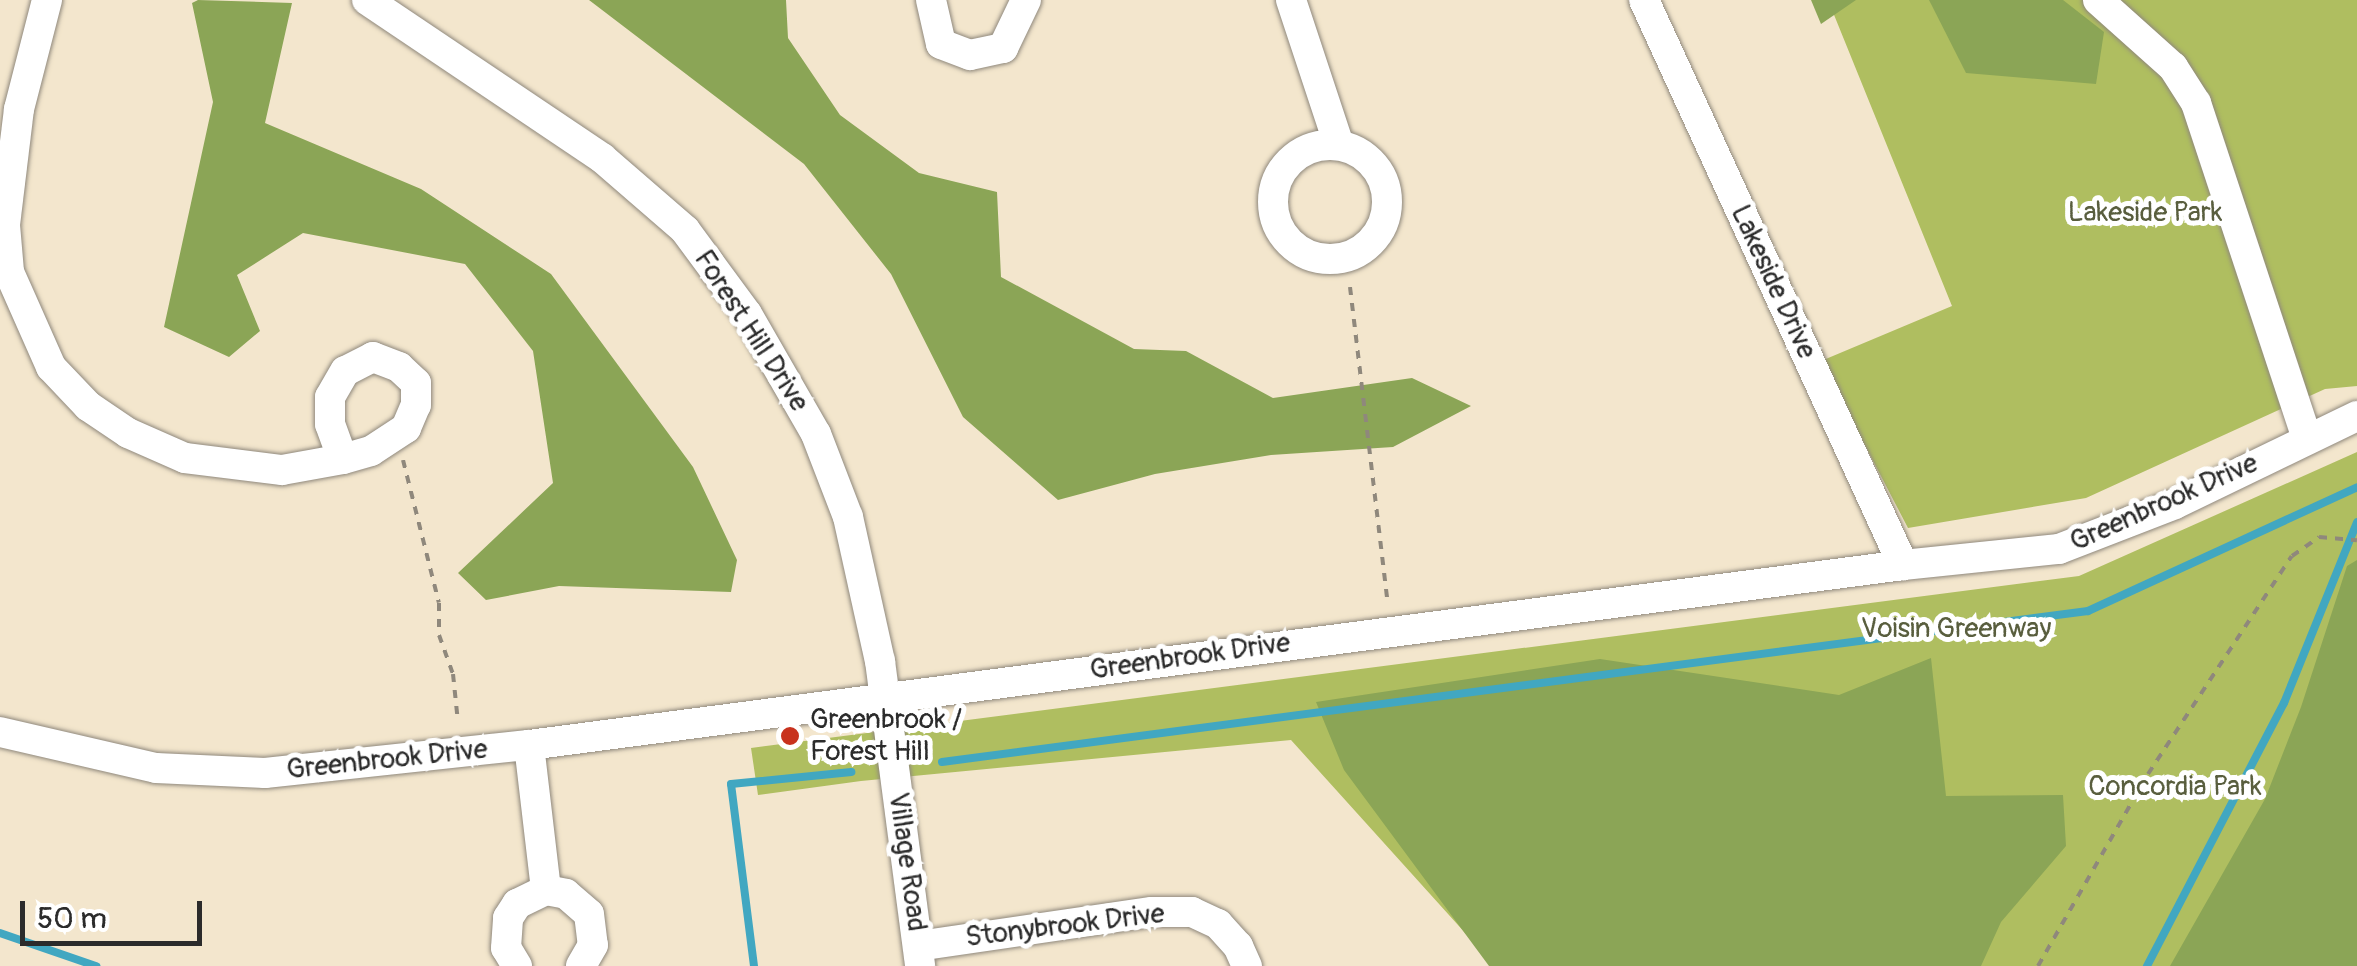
<!DOCTYPE html>
<html>
<head>
<meta charset="utf-8">
<style>
	body { margin:0 }
	#map { position:relative; width:2357px; height:966px; overflow:hidden; background:#f3e6cd; font-family:Pangolin,sans-serif }
	div>[style] { position:absolute }
	.green>* { inset:0; background:#afbe60 }
	.forest>* { inset:0; background:#8ba556 }
	.stream>* { height:8px; margin:-4px; padding:0 4px; transform-origin:4px; border-radius:4px; background:#41a7c1 }
	.path>* { height:4px; margin-top:-2px; transform-origin:0; background:repeating-linear-gradient(90deg,#8f887c 0 8px,transparent 0 16px) }
	.roads { filter:drop-shadow(0 0 2px #8f887c) drop-shadow(0 0 2px #8f887c) }
	.minor>* { height:30px; margin:-15px; padding:0 15px; transform-origin:15px; border-radius:15px; background:#fff }
	.minor>.ring { margin:-15px; padding:0; box-sizing:content-box; background:none; border:30px solid #fff; border-radius:50% }
	.dots>* { width:28px; height:28px; translate:-50% -50%; box-sizing:border-box; border:5px solid #fff; border-radius:50% }
	span { translate:-50% -50%; white-space:nowrap; text-align:center; line-height:1.15; -webkit-text-stroke:10px #fff; paint-order:stroke }
	.park-label { font-size:28px; color:#595e3e }
	.street-label { font-size:28px; color:#2b2b2b }
	.poi-label { font-size:28px; color:#2b2b2b }
	.left { translate:0 -50%; text-align:left }
	.scale { position:absolute; left:20px; top:901px; width:182px; height:45px; box-sizing:border-box; border:5px solid #2b2b2b; border-top:0; padding-left:12px; font-size:30px; line-height:35px; white-space:nowrap; color:#2b2b2b; -webkit-text-stroke:8px #fff; paint-order:stroke }
</style>
</head>
<body>
<div id="map">
	<div class="green">
		<i style="clip-path:polygon(1828px 0,2357px 0,2357px 386px,2325px 389px,2086px 498px,1908px 528px,1821px 361px,1952px 306px)"></i>
		<i style="clip-path:polygon(2357px 452px,2357px 966px,1495px 966px,1291px 740px,861px 781px,758px 795px,751px 748px,2079px 576px)"></i>
	</div>
	<div class="forest">
		<i style="clip-path:polygon(198px 0,292px 3px,265px 123px,421px 189px,551px 274px,693px 467px,737px 560px,731px 592px,559px 586px,486px 600px,458px 573px,553px 483px,533px 351px,465px 264px,303px 233px,237px 275px,260px 331px,229px 357px,164px 327px,213px 102px,192px 3px)"></i>
		<i style="clip-path:polygon(589px 0,786px 0,788px 38px,840px 115px,919px 173px,997px 192px,1001px 277px,1134px 349px,1186px 351px,1273px 398px,1412px 378px,1471px 406px,1393px 447px,1271px 455px,1155px 474px,1058px 500px,963px 417px,891px 274px,804px 164px)"></i>
		<i style="clip-path:polygon(1811px 0,1856px 0,1821px 24px)"></i>
		<i style="clip-path:polygon(1929px 0,2063px 0,2104px 32px,2096px 84px,1966px 73px)"></i>
		<i style="clip-path:polygon(2357px 560px,2357px 966px,2170px 966px,2265px 799px,2301px 707px,2347px 566px)"></i>
		<i style="clip-path:polygon(1931px 658px,1946px 796px,2063px 795px,2066px 846px,2001px 922px,1981px 966px,1489px 966px,1344px 770px,1316px 702px,1600px 659px,1839px 695px)"></i>
	</div>
	<div class="stream">
		<i style="left:942px;top:762px;width:1156px;rotate:-7.51deg"></i>
		<i style="left:2088px;top:611px;width:296px;rotate:-24.7deg"></i>
		<i style="left:0;top:933px;width:102px;rotate:19deg"></i>
		<i style="left:754px;top:966px;width:183px;rotate:-97.2deg"></i>
		<i style="left:731px;top:784px;width:121px;rotate:-5.7deg"></i>
		<i style="left:2147px;top:966px;width:297px;rotate:-62.5deg"></i>
		<i style="left:2284px;top:703px;width:195px;rotate:-68deg"></i>
	</div>
	<div class="path">
		<i style="left:1350px;top:287px;width:319px;rotate:83.2deg"></i>
		<i style="left:403px;top:460px;width:147px;rotate:75.9deg"></i>
		<i style="left:439px;top:603px;width:32px;rotate:90deg"></i>
		<i style="left:439px;top:635px;width:41px;rotate:70.3deg"></i>
		<i style="left:453px;top:674px;width:48px;rotate:84.1deg"></i>
		<i style="left:2038px;top:966px;width:221px;rotate:-60.2deg"></i>
		<i style="left:2148px;top:774px;width:261px;rotate:-56.6deg"></i>
		<i style="left:2292px;top:556px;width:33px;rotate:-35deg"></i>
		<i style="left:2319px;top:537px;width:38px;rotate:5deg"></i>
	</div>
	<div class="roads">
		<div class="minor">
			<i style="left:47px;top:0;width:113px;rotate:104.4deg"></i>
			<i style="left:19px;top:109px;width:117px;rotate:96.9deg"></i>
			<i style="left:5px;top:225px;width:47px;rotate:85.1deg"></i>
			<i style="left:9px;top:272px;width:104px;rotate:66.1deg"></i>
			<i style="left:51px;top:367px;width:54px;rotate:46.5deg"></i>
			<i style="left:88px;top:406px;width:48px;rotate:34deg"></i>
			<i style="left:128px;top:433px;width:62px;rotate:23.7deg"></i>
			<i style="left:185px;top:458px;width:98px;rotate:7.1deg"></i>
			<i style="left:282px;top:470px;width:62px;rotate:-10.2deg"></i>
			<i style="left:343px;top:459px;width:29px;rotate:-16deg"></i>
			<i style="left:371px;top:451px;width:42px;rotate:-33.3deg"></i>
			<i style="left:406px;top:428px;width:25px;rotate:-67deg"></i>
			<i style="left:416px;top:405px;width:22px;rotate:-90deg"></i>
			<i style="left:416px;top:383px;width:23px;rotate:-137deg"></i>
			<i style="left:399px;top:367px;width:28px;rotate:-159deg"></i>
			<i style="left:373px;top:357px;width:31px;rotate:153deg"></i>
			<i style="left:345px;top:371px;width:30px;rotate:120deg"></i>
			<i style="left:330px;top:397px;width:27px;rotate:90deg"></i>
			<i style="left:330px;top:424px;width:37px;rotate:70deg"></i>
			<i style="left:367px;top:0;width:283px;rotate:33.9deg"></i>
			<i style="left:602px;top:158px;width:110px;rotate:40.9deg"></i>
			<i style="left:685px;top:230px;width:104px;rotate:53.6deg"></i>
			<i style="left:747px;top:314px;width:138px;rotate:60.1deg"></i>
			<i style="left:816px;top:434px;width:89px;rotate:68.9deg"></i>
			<i style="left:848px;top:517px;width:148px;rotate:77.5deg"></i>
			<i style="left:880px;top:661px;width:308px;rotate:82.5deg"></i>
			<i style="left:931px;top:0;width:45px;rotate:77.2deg"></i>
			<i style="left:941px;top:44px;width:31px;rotate:21deg"></i>
			<i style="left:970px;top:55px;width:34px;rotate:-12deg"></i>
			<i style="left:1003px;top:48px;width:53px;rotate:-64.4deg"></i>
			<i style="left:1291px;top:0;width:153px;rotate:71.7deg"></i>
			<i style="left:1644px;top:0;width:622px;rotate:65.37deg"></i>
			<i style="left:2098px;top:0;width:101px;rotate:41.8deg"></i>
			<i style="left:2173px;top:67px;width:43px;rotate:57.4deg"></i>
			<i style="left:2196px;top:103px;width:353px;rotate:71.7deg"></i>
			<i class="ring" style="left:1273px;top:145px;width:84px;height:84px"></i>
			<i style="left:0;top:732px;width:160px;rotate:13deg"></i>
			<i style="left:156px;top:768px;width:109px;rotate:2.6deg"></i>
			<i style="left:265px;top:773px;width:265px;rotate:-6.1deg"></i>
			<i style="left:529px;top:745px;width:1386px;rotate:-7.46deg"></i>
			<i style="left:1903px;top:565px;width:157px;rotate:-5.9deg"></i>
			<i style="left:2059px;top:549px;width:124px;rotate:-21.2deg"></i>
			<i style="left:2175px;top:504px;width:202px;rotate:-25.8deg"></i>
			<i style="left:529px;top:745px;width:146px;rotate:83.3deg"></i>
			<i style="left:918px;top:946px;width:236px;rotate:-8.3deg"></i>
			<i style="left:1152px;top:912px;width:40px"></i>
			<i style="left:1192px;top:912px;width:29px;rotate:25deg"></i>
			<i style="left:1218px;top:924px;width:30px;rotate:48deg"></i>
			<i style="left:1238px;top:946px;width:22px;rotate:66deg"></i>
			<i style="left:517px;top:966px;width:21px;rotate:-121deg"></i>
			<i style="left:506px;top:948px;width:30px;rotate:-86deg"></i>
			<i style="left:508px;top:918px;width:17px;rotate:-57deg"></i>
			<i style="left:517px;top:904px;width:32px;rotate:-26deg"></i>
			<i style="left:546px;top:890px;width:20px;rotate:11deg"></i>
			<i style="left:566px;top:894px;width:30px;rotate:41deg"></i>
			<i style="left:589px;top:914px;width:31px;rotate:83deg"></i>
			<i style="left:593px;top:945px;width:24px;rotate:120deg"></i>
		</div>
	</div>
	<div class="dots">
		<i style="left:790px;top:736px;background:#c8321e"></i>
	</div>
	<div class="park-label">
		<span style="left:2145px;top:213px">Lakeside Park</span>
		<span style="left:1956px;top:629px">Voisin Greenway</span>
		<span style="left:2175px;top:787px">Concordia Park</span>
	</div>
	<div class="street-label">
		<span style="left:1773px;top:282px;rotate:65deg">Lakeside Drive</span>
		<span style="left:751px;top:331px;rotate:57deg">Forest Hill Drive</span>
		<span style="left:2164px;top:503px;rotate:-24deg">Greenbrook Drive</span>
		<span style="left:1190px;top:657px;rotate:-8deg">Greenbrook Drive</span>
		<span style="left:387px;top:760px;rotate:-6deg">Greenbrook Drive</span>
		<span style="left:907px;top:862px;rotate:82deg">Village Road</span>
		<span style="left:1065px;top:926px;rotate:-7deg">Stonybrook Drive</span>
	</div>
	<div class="poi-label">
		<span class="left" style="left:810px;top:736px">Greenbrook /<br>Forest Hill</span>
	</div>
	<div class="scale">50 m</div>
</div>
</body>
</html>
